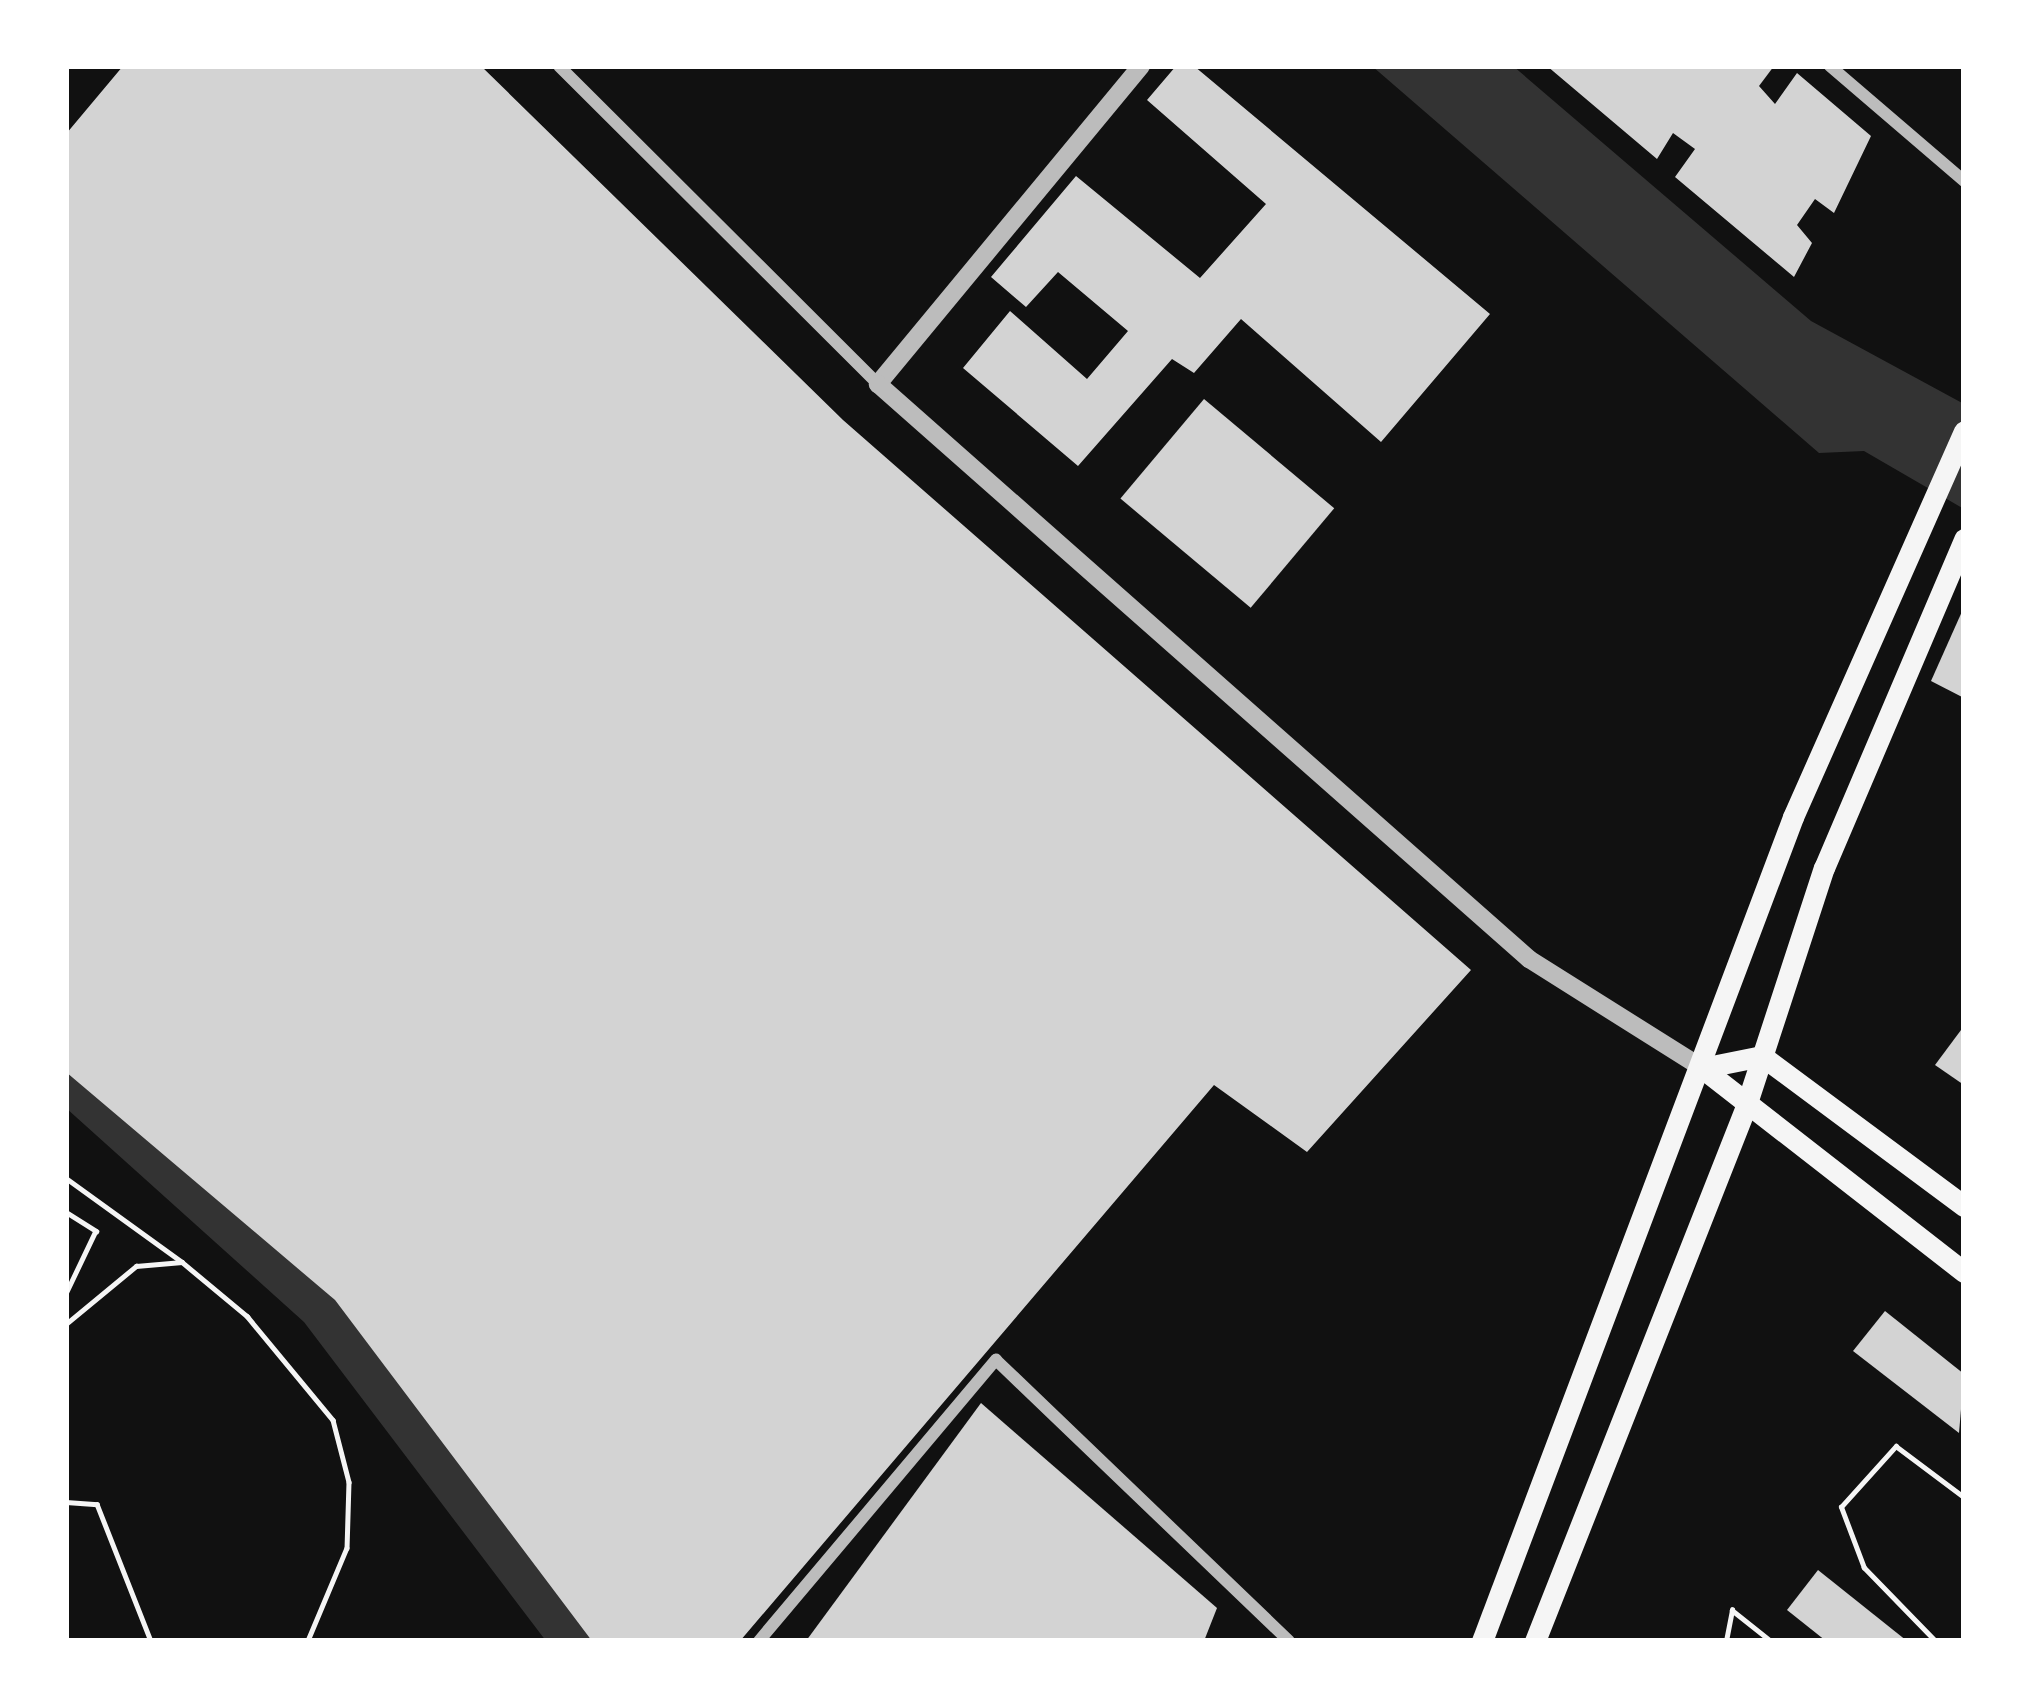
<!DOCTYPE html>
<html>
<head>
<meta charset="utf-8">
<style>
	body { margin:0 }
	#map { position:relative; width:2030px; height:1707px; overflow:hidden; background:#111; font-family:Poppins,sans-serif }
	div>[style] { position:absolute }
	.water>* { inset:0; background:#333 }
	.building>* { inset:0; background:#d3d3d3; transform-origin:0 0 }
	.path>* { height:4.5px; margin:-2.25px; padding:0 2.25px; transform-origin:2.25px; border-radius:2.25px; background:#f5f5f5 }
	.minor>* { height:12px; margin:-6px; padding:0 6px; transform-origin:6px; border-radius:6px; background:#bcbcbc }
	.tertiary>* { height:18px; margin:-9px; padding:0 9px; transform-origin:9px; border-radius:9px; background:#bcbcbc }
	.secondary>* { height:21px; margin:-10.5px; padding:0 10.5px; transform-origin:10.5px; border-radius:10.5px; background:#f5f5f5 }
	.primary>* { height:21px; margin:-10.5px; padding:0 10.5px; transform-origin:10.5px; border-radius:10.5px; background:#f5f5f5 }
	span { translate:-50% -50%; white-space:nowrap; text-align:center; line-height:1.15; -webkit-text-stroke:9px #fff; paint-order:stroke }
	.frame { position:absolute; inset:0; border:69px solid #fff; pointer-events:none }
</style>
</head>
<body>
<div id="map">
	<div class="water">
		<i style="clip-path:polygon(1372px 66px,1513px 66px,1811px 321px,1964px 404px,1964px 509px,1864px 451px,1819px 453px)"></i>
		<i style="clip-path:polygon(66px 1055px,335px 1300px,596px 1641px,546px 1641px,304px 1322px,66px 1108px)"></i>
	</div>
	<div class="building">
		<i style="clip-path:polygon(123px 66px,481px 66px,843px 420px,1471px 970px,1307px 1152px,1214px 1085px,740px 1641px,592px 1641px,335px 1300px,66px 1072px,66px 134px)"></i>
		<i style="clip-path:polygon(1176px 66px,1194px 66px,1490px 314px,1381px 442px,1241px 319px,1194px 373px,1172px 359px,1078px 466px,963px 368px,1010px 311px,1087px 379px,1128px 331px,1058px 272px,1026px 307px,991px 277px,1076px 176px,1200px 278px,1266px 204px,1147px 100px)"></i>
		<i style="clip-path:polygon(1547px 66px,1774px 66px,1759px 86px,1775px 104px,1797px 73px,1871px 136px,1834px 213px,1815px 199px,1797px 225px,1812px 243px,1794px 277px,1675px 177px,1695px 149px,1673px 133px,1657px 159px)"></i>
		<i style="left:1204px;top:399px;width:170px;height:130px;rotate:40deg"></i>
		<i style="clip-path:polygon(1964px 607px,1964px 698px,1931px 681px)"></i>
		<i style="clip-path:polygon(1964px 1026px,1964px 1085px,1935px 1065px)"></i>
		<i style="clip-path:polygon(1885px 1311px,1964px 1374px,1959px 1433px,1853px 1351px)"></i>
		<i style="clip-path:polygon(981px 1403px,1217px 1608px,1204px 1641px,806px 1641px)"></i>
		<i style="clip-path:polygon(1818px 1570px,1907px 1641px,1826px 1641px,1787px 1610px)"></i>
	</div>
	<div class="path">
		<i style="left:66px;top:1178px;width:143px;rotate:35.9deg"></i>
		<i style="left:66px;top:1212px;width:36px;rotate:32deg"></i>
		<i style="left:96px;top:1231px;width:70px;rotate:115.5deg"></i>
		<i style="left:66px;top:1324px;width:91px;rotate:-39.6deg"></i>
		<i style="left:136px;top:1266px;width:46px;rotate:-5deg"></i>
		<i style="left:182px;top:1262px;width:85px;rotate:39.7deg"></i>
		<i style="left:247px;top:1316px;width:135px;rotate:50.4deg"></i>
		<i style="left:333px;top:1420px;width:64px;rotate:75.5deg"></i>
		<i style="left:349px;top:1482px;width:66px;rotate:91.7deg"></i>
		<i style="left:347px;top:1548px;width:101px;rotate:112.8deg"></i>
		<i style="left:66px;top:1502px;width:31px;rotate:4deg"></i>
		<i style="left:97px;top:1504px;width:147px;rotate:68.5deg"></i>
		<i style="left:1726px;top:1641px;width:32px;rotate:-79deg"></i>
		<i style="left:1732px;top:1610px;width:50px;rotate:38.5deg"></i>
		<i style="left:1935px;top:1641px;width:102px;rotate:-134.2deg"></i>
		<i style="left:1864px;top:1568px;width:65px;rotate:-110.7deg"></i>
		<i style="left:1841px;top:1507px;width:82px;rotate:-48deg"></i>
		<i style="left:1896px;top:1446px;width:85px;rotate:36.9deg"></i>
	</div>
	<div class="minor">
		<i style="left:559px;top:66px;width:450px;rotate:44.9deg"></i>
		<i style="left:1830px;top:66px;width:177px;rotate:40.6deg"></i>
		<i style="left:759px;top:1641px;width:368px;rotate:-49.9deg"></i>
		<i style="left:996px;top:1360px;width:406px;rotate:43.8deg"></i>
	</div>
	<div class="tertiary">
		<i style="left:1141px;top:66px;width:413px;rotate:129.6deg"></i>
		<i style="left:878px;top:384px;width:869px;rotate:41.45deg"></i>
		<i style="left:1529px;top:959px;width:204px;rotate:32.2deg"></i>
	</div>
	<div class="secondary">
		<i style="left:1702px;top:1068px;width:332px;rotate:37.9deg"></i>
		<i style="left:1702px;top:1068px;width:61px;rotate:-11.3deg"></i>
		<i style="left:1762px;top:1056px;width:252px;rotate:36.6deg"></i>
	</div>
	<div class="primary">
		<i style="left:1482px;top:1641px;width:881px;rotate:-69.32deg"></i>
		<i style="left:1793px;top:817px;width:422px;rotate:-66.1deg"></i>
		<i style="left:1535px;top:1641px;width:572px;rotate:-68.46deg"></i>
		<i style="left:1745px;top:1109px;width:254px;rotate:-71.9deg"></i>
		<i style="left:1824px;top:868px;width:358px;rotate:-66.9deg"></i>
	</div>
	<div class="frame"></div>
</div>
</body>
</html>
